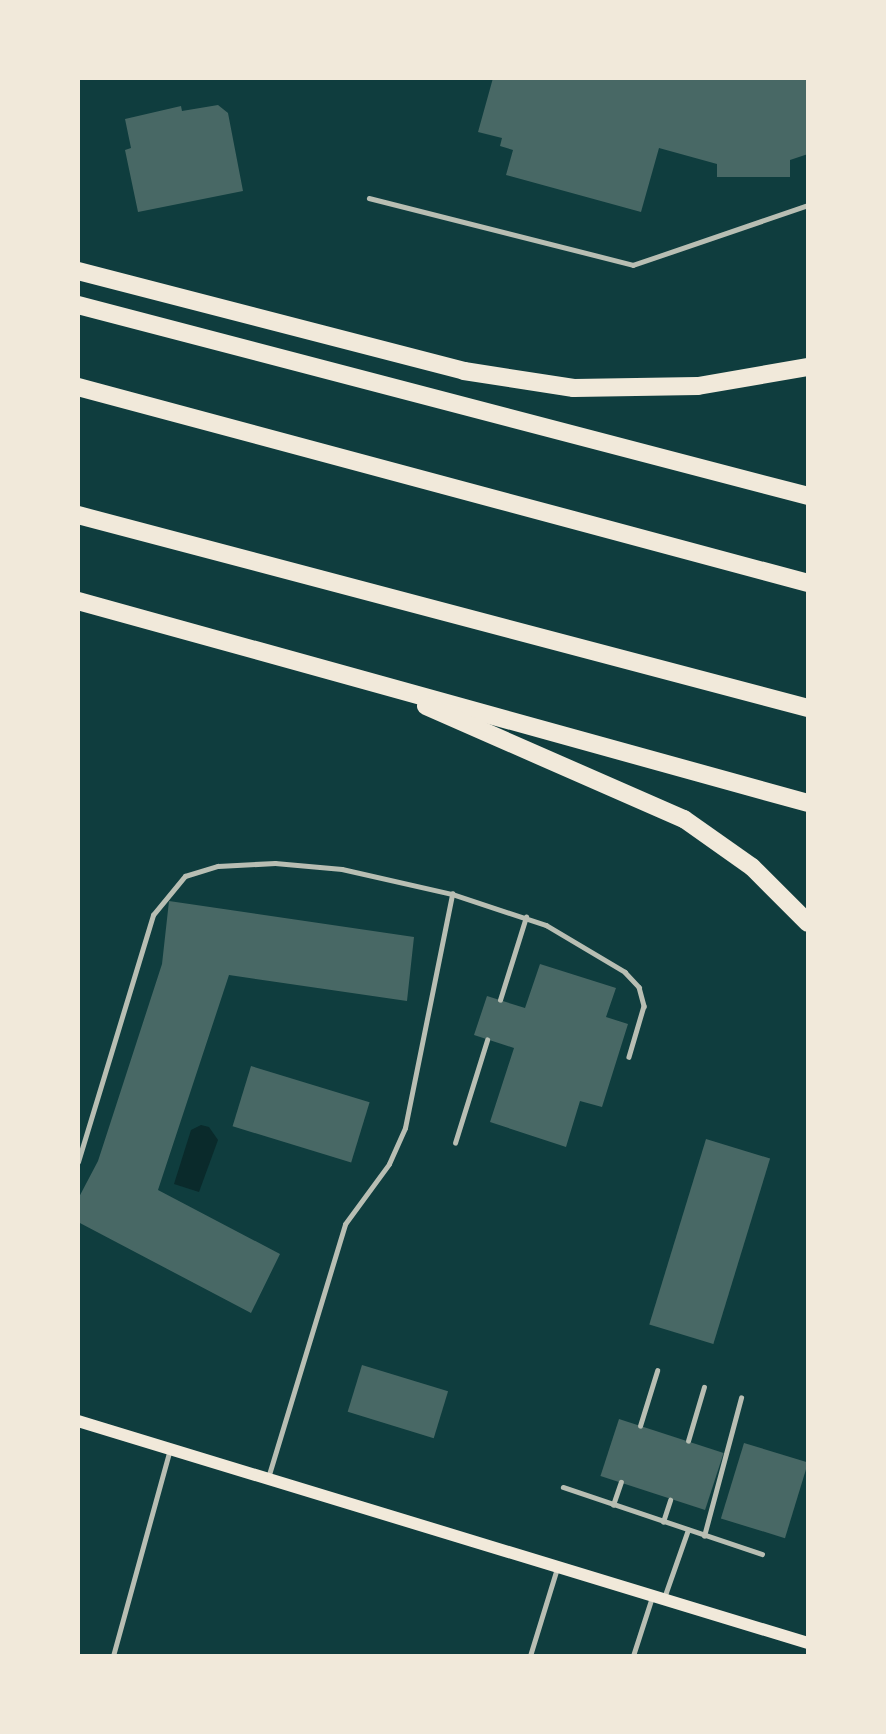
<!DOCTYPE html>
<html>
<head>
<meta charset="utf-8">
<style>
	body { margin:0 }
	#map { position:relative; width:886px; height:1734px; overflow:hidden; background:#0f3d3e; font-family:Roboto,sans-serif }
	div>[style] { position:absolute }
	.water>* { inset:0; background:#0a2a2b }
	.building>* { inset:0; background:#486865; transform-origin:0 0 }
	.service>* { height:4.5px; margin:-2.25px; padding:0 2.25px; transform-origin:2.25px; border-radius:2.25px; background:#b8beb3 }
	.secondary>* { height:12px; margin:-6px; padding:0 6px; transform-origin:6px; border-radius:6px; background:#f1e9da }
	.motorway>* { height:18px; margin:-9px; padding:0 9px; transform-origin:9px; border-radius:9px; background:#f1e9da }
	span { translate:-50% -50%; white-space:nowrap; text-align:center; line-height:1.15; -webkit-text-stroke:6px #f1e9da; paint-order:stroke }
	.frame { position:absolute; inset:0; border:80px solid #f1e9da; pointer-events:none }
</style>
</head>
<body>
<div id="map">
	<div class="water">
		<i style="clip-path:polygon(201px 1125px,209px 1127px,218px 1140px,199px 1192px,174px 1184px,191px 1130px)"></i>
	</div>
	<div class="building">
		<i style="clip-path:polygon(493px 78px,808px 78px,808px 154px,790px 160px,790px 177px,717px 177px,717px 164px,659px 148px,641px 212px,506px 175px,513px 150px,500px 146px,502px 138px,478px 132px)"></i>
		<i style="clip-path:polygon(218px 105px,228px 113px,243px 191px,138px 212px,125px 150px,131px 148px,125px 119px,181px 106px,182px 111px)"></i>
		<i style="clip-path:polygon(169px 901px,414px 937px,407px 1001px,229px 975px,158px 1190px,280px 1254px,251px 1313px,78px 1222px,78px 1199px,98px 1161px,162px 964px)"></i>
		<i style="clip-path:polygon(540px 964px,616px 988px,606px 1017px,628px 1024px,602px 1107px,580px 1101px,566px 1147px,490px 1122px,514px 1048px,474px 1035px,487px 996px,525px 1008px)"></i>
		<i style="left:251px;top:1066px;width:124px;height:63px;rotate:17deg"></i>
		<i style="left:706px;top:1139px;width:67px;height:194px;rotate:17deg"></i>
		<i style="left:362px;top:1365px;width:90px;height:49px;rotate:17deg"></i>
		<i style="left:619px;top:1419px;width:110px;height:60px;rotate:18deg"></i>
		<i style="left:744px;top:1443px;width:67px;height:79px;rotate:17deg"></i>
	</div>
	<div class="service">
		<i style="left:369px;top:198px;width:272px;rotate:14.2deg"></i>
		<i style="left:633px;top:265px;width:185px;rotate:-18.9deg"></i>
		<i style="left:500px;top:1000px;width:87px;rotate:-72.6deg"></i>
		<i style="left:455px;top:1143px;width:108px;rotate:-72.7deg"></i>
		<i style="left:78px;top:1162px;width:258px;rotate:-73.1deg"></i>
		<i style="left:153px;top:915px;width:50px;rotate:-50.6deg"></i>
		<i style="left:185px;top:876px;width:34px;rotate:-17deg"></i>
		<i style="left:218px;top:866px;width:57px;rotate:-3deg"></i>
		<i style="left:275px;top:863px;width:67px;rotate:5.1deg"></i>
		<i style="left:342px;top:869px;width:113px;rotate:12.8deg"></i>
		<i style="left:452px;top:894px;width:99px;rotate:18.3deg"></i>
		<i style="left:546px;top:925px;width:92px;rotate:30.7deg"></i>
		<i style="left:625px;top:972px;width:21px;rotate:47deg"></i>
		<i style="left:639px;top:987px;width:20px;rotate:75deg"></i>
		<i style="left:644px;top:1006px;width:53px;rotate:106.4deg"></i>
		<i style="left:640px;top:1426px;width:58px;rotate:-72.8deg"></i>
		<i style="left:688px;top:1441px;width:56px;rotate:-73.5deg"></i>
		<i style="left:268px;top:1478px;width:265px;rotate:-73.1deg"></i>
		<i style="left:345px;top:1224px;width:74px;rotate:-53.7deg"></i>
		<i style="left:389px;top:1164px;width:39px;rotate:-66deg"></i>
		<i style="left:405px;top:1128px;width:239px;rotate:-78.6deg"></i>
		<i style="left:563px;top:1487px;width:210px;rotate:18.6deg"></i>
		<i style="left:613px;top:1505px;width:24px;rotate:-71deg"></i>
		<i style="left:663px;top:1522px;width:23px;rotate:-72deg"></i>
		<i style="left:704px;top:1536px;width:143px;rotate:-75deg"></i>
		<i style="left:664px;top:1598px;width:72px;rotate:-70.6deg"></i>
		<i style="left:113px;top:1656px;width:215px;rotate:-74.6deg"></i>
		<i style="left:530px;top:1656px;width:92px;rotate:-72.9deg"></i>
		<i style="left:633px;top:1656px;width:62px;rotate:-72.1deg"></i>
	</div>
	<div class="secondary">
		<i style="left:78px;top:1421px;width:763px;rotate:16.92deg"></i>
	</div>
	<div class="motorway">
		<i style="left:78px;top:271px;width:399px;rotate:14.5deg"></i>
		<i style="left:464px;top:371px;width:111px;rotate:8.8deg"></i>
		<i style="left:574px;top:388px;width:124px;rotate:-0.9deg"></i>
		<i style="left:698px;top:386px;width:112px;rotate:-9.8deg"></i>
		<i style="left:78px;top:305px;width:755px;rotate:14.66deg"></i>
		<i style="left:78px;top:387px;width:756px;rotate:15.03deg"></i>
		<i style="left:78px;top:515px;width:755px;rotate:14.81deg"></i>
		<i style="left:78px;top:601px;width:757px;rotate:15.47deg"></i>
		<i style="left:426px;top:706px;width:282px;rotate:23.7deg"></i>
		<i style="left:684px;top:819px;width:83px;rotate:35.2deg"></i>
		<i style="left:752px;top:867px;width:79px;rotate:45deg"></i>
	</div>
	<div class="frame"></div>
</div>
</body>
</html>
